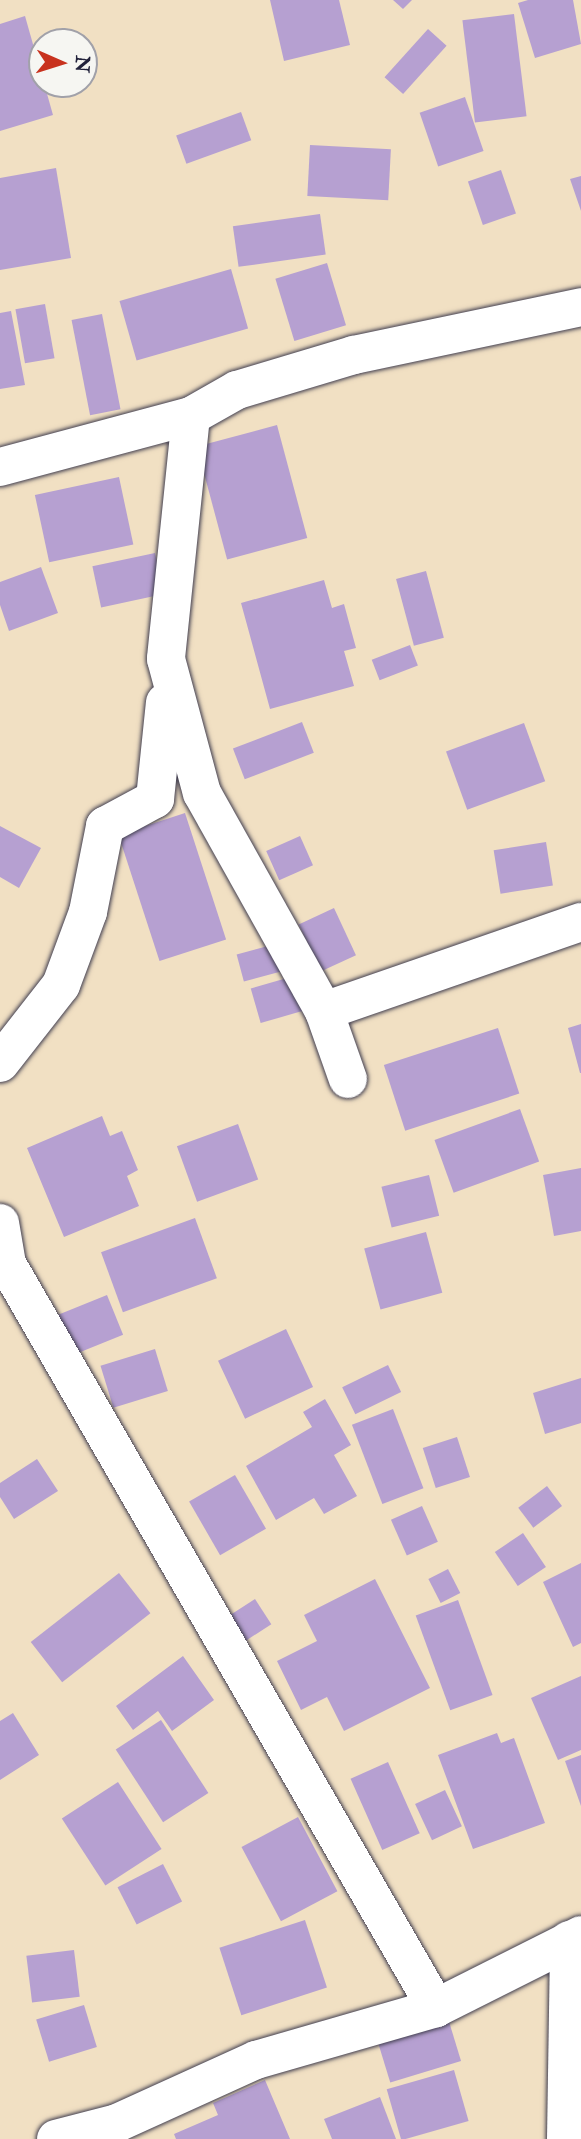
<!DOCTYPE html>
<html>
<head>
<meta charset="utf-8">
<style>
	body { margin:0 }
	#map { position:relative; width:581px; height:2139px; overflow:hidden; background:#f1e0c3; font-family:"IM FELL Double Pica",serif }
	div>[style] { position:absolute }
	.building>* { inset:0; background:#b6a0d1; transform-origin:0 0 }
	.roads { filter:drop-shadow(0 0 2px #413e4f) drop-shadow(0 0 2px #413e4f) }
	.minor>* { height:38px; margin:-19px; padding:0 19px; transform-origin:19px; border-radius:19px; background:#fff }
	span { translate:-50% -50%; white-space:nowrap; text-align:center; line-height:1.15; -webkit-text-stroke:5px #f6f6f2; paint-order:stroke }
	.north { position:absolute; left:28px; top:28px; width:70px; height:70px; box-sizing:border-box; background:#f6f6f2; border:2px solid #a1a1a9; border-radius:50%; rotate:93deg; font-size:19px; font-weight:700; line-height:28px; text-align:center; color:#22223b }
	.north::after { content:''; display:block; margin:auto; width:24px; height:32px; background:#c8321e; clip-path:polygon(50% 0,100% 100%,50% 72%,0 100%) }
</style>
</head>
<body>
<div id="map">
	<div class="building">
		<i style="clip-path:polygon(270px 0,339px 0,350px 45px,284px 61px)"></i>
		<i style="clip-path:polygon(393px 0,412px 0,403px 9px)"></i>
		<i style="clip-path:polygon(528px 0,573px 0,581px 44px,535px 58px,518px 3px)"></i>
		<i style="left:514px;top:14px;width:103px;height:52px;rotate:83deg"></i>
		<i style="clip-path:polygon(25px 16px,53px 115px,0 131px,0 24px)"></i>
		<i style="left:428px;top:29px;width:25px;height:65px;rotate:42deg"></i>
		<i style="left:465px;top:97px;width:57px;height:48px;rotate:71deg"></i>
		<i style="left:241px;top:112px;width:30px;height:69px;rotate:70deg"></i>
		<i style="left:310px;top:145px;width:81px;height:51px;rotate:3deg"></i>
		<i style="clip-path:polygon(56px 168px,71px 258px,0 270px,0 178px)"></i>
		<i style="left:501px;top:170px;width:46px;height:35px;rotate:71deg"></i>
		<i style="clip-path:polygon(581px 176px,581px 211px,570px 179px)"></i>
		<i style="left:320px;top:214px;width:41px;height:88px;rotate:82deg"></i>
		<i style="left:327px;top:263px;width:65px;height:54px;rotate:73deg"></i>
		<i style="left:231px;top:269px;width:62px;height:116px;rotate:74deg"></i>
		<i style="left:45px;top:304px;width:55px;height:30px;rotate:80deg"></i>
		<i style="clip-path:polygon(11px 311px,25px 385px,0 389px,0 313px)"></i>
		<i style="left:102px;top:314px;width:97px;height:31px;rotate:79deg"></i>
		<i style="left:277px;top:425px;width:117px;height:83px;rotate:75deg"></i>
		<i style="left:119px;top:477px;width:69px;height:86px;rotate:78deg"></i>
		<i style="left:155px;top:553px;width:42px;height:64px;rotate:78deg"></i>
		<i style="clip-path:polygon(41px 567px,58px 613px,9px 631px,0 605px,0 582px)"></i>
		<i style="left:426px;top:571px;width:69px;height:31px;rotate:75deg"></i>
		<i style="clip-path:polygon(324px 580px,332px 608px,344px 604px,356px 648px,344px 651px,354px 686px,270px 709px,241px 603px)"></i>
		<i style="left:410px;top:645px;width:22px;height:41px;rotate:69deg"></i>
		<i style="left:302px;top:722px;width:33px;height:74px;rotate:69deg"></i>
		<i style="left:524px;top:723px;width:62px;height:83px;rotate:70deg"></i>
		<i style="left:185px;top:813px;width:133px;height:70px;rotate:72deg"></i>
		<i style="clip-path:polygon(0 826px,41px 848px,19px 888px,0 877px)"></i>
		<i style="left:300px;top:836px;width:32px;height:37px;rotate:66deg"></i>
		<i style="left:546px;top:842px;width:44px;height:53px;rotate:81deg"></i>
		<i style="left:334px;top:908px;width:52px;height:39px;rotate:65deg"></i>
		<i style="left:283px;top:942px;width:28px;height:48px;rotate:75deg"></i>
		<i style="left:294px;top:976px;width:36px;height:45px;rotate:74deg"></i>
		<i style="clip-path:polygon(581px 1024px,581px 1073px,580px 1073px,568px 1028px)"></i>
		<i style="left:498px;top:1028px;width:69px;height:120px;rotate:72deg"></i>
		<i style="left:520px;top:1109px;width:56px;height:91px;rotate:70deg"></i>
		<i style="clip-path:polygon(102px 1116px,110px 1136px,122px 1131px,138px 1170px,127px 1176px,139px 1206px,64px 1237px,27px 1148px)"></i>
		<i style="left:238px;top:1124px;width:59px;height:65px;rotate:70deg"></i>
		<i style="clip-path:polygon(581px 1168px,581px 1231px,554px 1236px,543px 1175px)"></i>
		<i style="left:429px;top:1175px;width:42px;height:49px;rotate:76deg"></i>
		<i style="left:195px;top:1218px;width:64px;height:100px;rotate:70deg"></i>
		<i style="left:426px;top:1232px;width:63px;height:64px;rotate:75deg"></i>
		<i style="left:107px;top:1295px;width:43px;height:60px;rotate:68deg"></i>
		<i style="left:286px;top:1329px;width:64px;height:75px;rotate:65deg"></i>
		<i style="left:155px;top:1349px;width:44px;height:57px;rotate:73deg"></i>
		<i style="left:388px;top:1365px;width:30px;height:51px;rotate:64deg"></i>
		<i style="clip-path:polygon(581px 1378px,581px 1423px,545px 1434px,533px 1393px)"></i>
		<i style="clip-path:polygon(325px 1399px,351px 1445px,334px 1455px,357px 1496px,324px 1514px,314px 1498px,276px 1520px,246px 1466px,312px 1427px,303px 1412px)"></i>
		<i style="left:393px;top:1409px;width:85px;height:44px;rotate:69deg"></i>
		<i style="left:457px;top:1437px;width:42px;height:36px;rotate:72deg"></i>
		<i style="clip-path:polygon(37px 1459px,58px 1491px,14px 1519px,0 1497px,0 1483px)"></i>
		<i style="left:235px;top:1475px;width:62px;height:53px;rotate:60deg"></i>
		<i style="left:547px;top:1486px;width:25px;height:36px;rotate:53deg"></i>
		<i style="left:422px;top:1506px;width:39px;height:34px;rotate:66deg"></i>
		<i style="left:523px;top:1533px;width:41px;height:34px;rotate:56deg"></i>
		<i style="clip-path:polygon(581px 1563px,581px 1643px,573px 1647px,543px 1582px)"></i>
		<i style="left:448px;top:1569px;width:27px;height:22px;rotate:63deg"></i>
		<i style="left:119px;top:1573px;width:51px;height:112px;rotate:52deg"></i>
		<i style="clip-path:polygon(375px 1579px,430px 1688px,344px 1731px,327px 1697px,301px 1710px,277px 1661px,317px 1641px,304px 1615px)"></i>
		<i style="left:255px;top:1599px;width:30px;height:30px;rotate:57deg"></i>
		<i style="left:458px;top:1600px;width:101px;height:45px;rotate:70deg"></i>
		<i style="clip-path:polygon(183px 1656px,214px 1700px,172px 1731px,158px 1711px,133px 1730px,116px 1706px)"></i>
		<i style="clip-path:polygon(581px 1676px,581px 1750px,558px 1760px,531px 1698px)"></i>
		<i style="clip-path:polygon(13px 1713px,39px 1755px,0 1780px,0 1721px)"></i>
		<i style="left:161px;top:1720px;width:87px;height:54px;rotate:57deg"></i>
		<i style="clip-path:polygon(497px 1733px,501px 1743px,514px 1738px,545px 1823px,473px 1849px,438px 1755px)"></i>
		<i style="clip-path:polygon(581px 1755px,581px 1806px,565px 1761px)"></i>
		<i style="left:388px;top:1762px;width:78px;height:41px;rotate:66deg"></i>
		<i style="left:118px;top:1782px;width:80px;height:67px;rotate:57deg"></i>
		<i style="left:445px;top:1790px;width:40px;height:33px;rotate:65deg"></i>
		<i style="left:298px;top:1817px;width:84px;height:64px;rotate:62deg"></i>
		<i style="left:163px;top:1864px;width:42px;height:51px;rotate:63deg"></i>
		<i style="left:305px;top:1920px;width:71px;height:90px;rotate:72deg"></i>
		<i style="left:74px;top:1950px;width:47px;height:48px;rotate:83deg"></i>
		<i style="left:84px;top:2005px;width:44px;height:50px;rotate:73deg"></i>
		<i style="left:447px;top:2015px;width:48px;height:74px;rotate:73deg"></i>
		<i style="left:454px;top:2070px;width:53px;height:70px;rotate:74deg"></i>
		<i style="clip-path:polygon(265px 2080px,290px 2139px,176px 2139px,174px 2134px,218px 2115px,213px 2103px)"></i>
		<i style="clip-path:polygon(380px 2097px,396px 2139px,332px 2139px,324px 2119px)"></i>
	</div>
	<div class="roads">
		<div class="minor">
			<i style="left:191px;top:416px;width:244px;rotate:95.9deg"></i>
			<i style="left:166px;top:659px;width:139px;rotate:75deg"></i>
			<i style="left:202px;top:793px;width:250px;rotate:60.8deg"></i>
			<i style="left:324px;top:1011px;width:72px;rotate:70.6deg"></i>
			<i style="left:0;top:467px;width:198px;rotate:-15deg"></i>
			<i style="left:191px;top:416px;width:53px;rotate:-29.5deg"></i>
			<i style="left:237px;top:390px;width:122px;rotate:-16.7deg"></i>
			<i style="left:354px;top:355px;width:232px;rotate:-11.9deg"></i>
			<i style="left:324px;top:1011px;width:272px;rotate:-19.1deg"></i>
			<i style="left:0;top:1063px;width:99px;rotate:-52deg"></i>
			<i style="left:61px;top:985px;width:78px;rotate:-69.7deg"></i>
			<i style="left:88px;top:912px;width:88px;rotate:-78.8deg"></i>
			<i style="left:105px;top:826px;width:57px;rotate:-28.4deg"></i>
			<i style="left:155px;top:799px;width:97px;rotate:-84.1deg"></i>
			<i style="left:0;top:1223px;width:42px;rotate:80.3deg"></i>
			<i style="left:7px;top:1264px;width:859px;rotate:60.03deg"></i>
			<i style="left:56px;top:2139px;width:63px;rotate:-14.7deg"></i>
			<i style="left:117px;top:2123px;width:153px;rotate:-24.4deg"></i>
			<i style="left:256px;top:2060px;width:187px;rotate:-16.1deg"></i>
			<i style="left:436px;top:2008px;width:162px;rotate:-26.7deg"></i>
			<i style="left:566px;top:2139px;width:199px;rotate:-89.1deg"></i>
		</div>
	</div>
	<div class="north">N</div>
</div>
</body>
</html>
